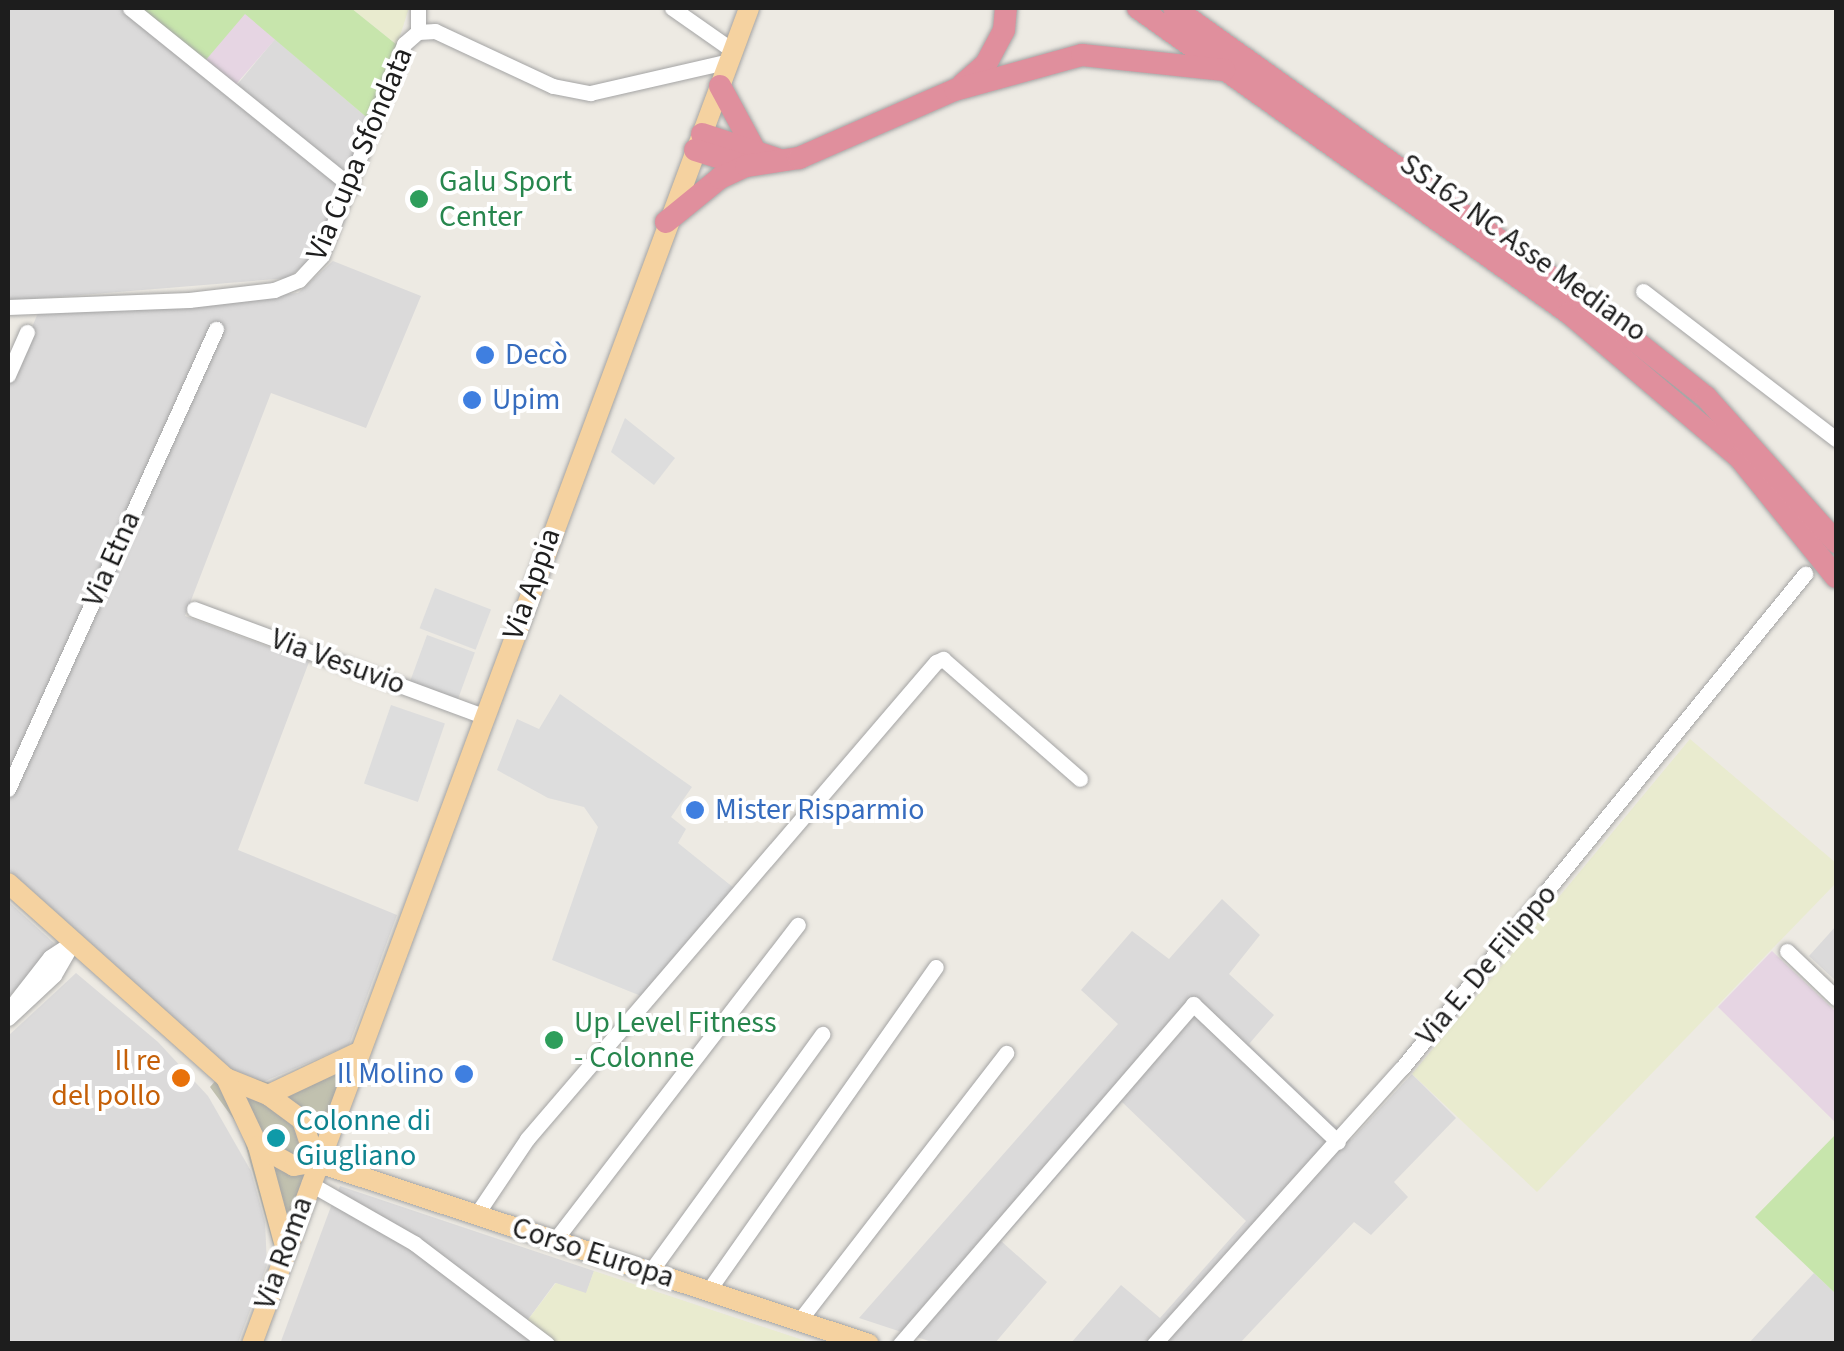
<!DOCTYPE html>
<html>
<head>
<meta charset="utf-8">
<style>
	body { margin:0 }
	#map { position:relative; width:1844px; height:1351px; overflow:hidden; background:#edeae3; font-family:"Source Sans 3",sans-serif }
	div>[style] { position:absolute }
	.residential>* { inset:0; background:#dbdada }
	.industrial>* { inset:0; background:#e6d5e3; transform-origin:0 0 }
	.construction>* { inset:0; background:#c1c1af }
	.farmland>* { inset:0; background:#e9ebcf }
	.grass>* { inset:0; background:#c7e5ac }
	.parking>* { inset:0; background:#ddd; transform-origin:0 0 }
	.roads { filter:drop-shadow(0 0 2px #a4a4a4) drop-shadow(0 0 2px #a4a4a4) }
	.minor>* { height:15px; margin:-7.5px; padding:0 7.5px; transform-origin:7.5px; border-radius:7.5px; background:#fff }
	.major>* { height:20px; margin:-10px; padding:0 10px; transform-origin:10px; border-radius:10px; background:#f5d2a0 }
	.highway>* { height:22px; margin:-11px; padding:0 11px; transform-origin:11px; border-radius:11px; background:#e08f9d }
	.dots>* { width:28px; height:28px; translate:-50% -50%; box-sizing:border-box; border:5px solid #fff; border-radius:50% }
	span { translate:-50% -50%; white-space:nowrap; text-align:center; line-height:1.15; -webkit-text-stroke:8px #fff; paint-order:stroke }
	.street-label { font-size:30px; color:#1d1d1d }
	.leisure-label { font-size:30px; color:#27864d }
	.left { translate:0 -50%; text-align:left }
	.shop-label { font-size:30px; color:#366cbe }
	.right { translate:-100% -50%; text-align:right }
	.food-label { font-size:30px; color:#c56008 }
	.culture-label { font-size:30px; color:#0d838f }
	.frame { position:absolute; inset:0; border:10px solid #1d1d1d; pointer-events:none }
</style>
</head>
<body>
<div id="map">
	<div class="residential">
		<i style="clip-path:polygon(8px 8px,140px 8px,236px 86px,275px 39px,371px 121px,317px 254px,288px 278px,8px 301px)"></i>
		<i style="clip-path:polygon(333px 261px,421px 296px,366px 428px,271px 393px,185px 616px,309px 662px,238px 850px,397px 915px,349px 1045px,263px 1082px,232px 1070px,8px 869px,8px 383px,38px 313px,298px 293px)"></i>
		<i style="clip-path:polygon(1222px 899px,1260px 935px,1229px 974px,1274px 1015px,1249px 1044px,1351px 1140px,1412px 1074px,1456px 1118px,1394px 1182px,1408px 1197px,1371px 1235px,1354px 1222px,1240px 1343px,1071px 1343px,1121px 1285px,1160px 1318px,1246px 1221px,1122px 1102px,1001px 1241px,1047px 1282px,995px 1343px,935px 1343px,859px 1318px,1118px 1024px,1081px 990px,1132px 931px,1169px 959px)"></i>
		<i style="clip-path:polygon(8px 901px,55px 944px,8px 998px)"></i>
		<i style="clip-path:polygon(1836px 926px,1836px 981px,1809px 956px)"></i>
		<i style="clip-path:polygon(76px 973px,158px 1042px,208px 1096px,251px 1171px,265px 1222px,267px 1265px,238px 1343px,8px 1343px,8px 1036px)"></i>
		<i style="clip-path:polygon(340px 1186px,594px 1271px,586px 1294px,555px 1283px,527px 1321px,336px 1196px)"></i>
		<i style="clip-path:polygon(333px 1201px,399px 1237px,540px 1344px,280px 1344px)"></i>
		<i style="clip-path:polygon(1814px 1273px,1836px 1294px,1836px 1343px,1748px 1344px)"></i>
	</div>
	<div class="industrial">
		<i style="left:245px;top:13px;width:40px;height:62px;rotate:41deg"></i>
		<i style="clip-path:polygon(1772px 951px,1836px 1012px,1836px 1123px,1718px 1007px)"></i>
	</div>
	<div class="construction">
		<i style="clip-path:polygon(350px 1048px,282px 1251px,273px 1244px,241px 1129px,210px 1087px,225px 1070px,273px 1084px)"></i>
	</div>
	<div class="farmland">
		<i style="clip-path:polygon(351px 8px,409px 8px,397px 45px)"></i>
		<i style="clip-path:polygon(1690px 739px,1836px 863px,1836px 883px,1537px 1192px,1412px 1074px)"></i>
		<i style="clip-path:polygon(594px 1271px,812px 1343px,556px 1343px,527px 1321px,556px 1283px,586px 1293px)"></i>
	</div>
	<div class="grass">
		<i style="clip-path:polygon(140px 8px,351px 8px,397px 45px,371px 121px,245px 14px,205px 61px)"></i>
		<i style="clip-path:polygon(1836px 1134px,1836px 1133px,1836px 1294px,1755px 1217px)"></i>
	</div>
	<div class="parking">
		<i style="clip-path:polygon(625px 418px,675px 458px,654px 485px,611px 452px)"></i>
		<i style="left:435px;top:588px;width:60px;height:43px;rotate:21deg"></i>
		<i style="left:427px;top:635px;width:51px;height:50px;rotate:20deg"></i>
		<i style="clip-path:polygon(560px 694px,692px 787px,671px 817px,686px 829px,678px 843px,734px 888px,641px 996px,552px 960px,598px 827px,584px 807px,548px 798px,497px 770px,517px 719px,539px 729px)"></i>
		<i style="left:391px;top:705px;width:57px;height:83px;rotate:19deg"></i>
	</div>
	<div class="roads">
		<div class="minor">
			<i style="left:130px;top:8px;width:285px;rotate:38.9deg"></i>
			<i style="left:672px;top:8px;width:73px;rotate:35deg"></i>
			<i style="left:418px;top:32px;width:24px;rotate:-90deg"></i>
			<i style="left:1643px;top:291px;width:243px;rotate:37.5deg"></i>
			<i style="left:8px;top:307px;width:181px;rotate:-2.2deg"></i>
			<i style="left:189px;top:300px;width:86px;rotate:-6.7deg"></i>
			<i style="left:274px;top:290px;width:27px;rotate:-22deg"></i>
			<i style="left:299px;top:280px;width:33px;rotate:-47deg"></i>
			<i style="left:321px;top:256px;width:228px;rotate:-68.6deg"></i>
			<i style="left:404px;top:44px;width:18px;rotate:-41deg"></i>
			<i style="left:418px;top:32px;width:17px;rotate:-3deg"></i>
			<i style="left:435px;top:31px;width:130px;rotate:25deg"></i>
			<i style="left:553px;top:86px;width:38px;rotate:11deg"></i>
			<i style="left:590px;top:93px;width:144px;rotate:-12.9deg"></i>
			<i style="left:8px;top:375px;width:47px;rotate:-66.2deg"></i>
			<i style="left:194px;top:609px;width:308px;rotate:20.3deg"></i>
			<i style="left:8px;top:789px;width:505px;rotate:-65.67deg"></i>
			<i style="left:1787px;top:951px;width:68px;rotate:43.8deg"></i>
			<i style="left:11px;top:1007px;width:63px;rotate:-52deg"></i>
			<i style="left:50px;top:957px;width:27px;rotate:-33deg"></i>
			<i style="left:8px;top:1018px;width:63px;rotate:-43.1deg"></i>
			<i style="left:54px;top:975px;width:38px;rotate:-60deg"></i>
			<i style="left:309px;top:1183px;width:121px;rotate:29.7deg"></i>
			<i style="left:414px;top:1243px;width:167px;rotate:37.2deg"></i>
			<i style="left:476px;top:1215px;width:92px;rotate:-56.1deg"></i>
			<i style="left:527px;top:1139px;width:628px;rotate:-49.39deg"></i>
			<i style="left:936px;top:662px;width:8px;rotate:-23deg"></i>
			<i style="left:943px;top:659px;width:182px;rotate:41.2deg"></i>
			<i style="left:555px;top:1240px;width:398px;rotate:-52.4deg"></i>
			<i style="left:650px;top:1272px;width:294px;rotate:-54.1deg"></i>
			<i style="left:708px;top:1291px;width:396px;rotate:-54.9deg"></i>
			<i style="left:799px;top:1321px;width:339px;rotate:-52.3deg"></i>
			<i style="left:900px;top:1344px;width:449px;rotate:-49.2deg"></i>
			<i style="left:1193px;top:1004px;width:200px;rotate:43.6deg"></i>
			<i style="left:1154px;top:1344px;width:371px;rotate:-48.1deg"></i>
			<i style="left:1402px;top:1068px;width:638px;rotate:-50.79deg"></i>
		</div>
		<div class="major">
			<i style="left:8px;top:883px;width:292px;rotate:41.8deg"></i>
			<i style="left:226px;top:1078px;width:45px;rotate:22deg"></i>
			<i style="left:268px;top:1095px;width:42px;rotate:36.3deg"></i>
			<i style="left:302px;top:1120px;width:44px;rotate:71.6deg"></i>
			<i style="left:226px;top:1078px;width:75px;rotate:64.8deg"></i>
			<i style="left:258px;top:1146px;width:108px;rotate:74.9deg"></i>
			<i style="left:268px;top:1095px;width:98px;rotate:-25.3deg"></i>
			<i style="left:258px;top:1146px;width:41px;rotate:29.1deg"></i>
			<i style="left:294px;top:1166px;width:22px;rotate:-10deg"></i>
			<i style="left:316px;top:1162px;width:582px;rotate:18.22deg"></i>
			<i style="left:252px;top:1344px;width:1425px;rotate:-69.59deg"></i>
		</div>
		<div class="highway">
			<i style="left:1138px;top:8px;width:528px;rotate:35.29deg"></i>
			<i style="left:1569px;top:313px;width:223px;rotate:40.3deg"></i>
			<i style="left:1739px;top:457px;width:154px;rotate:51.1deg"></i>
			<i style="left:1174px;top:8px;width:500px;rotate:35.5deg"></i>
			<i style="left:1581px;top:298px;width:159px;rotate:38.4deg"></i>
			<i style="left:1706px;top:397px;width:195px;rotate:48.1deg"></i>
			<i style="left:963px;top:84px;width:30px;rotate:-41deg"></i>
			<i style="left:986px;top:64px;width:38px;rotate:-62deg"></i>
			<i style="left:1004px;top:30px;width:22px;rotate:-85deg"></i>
			<i style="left:720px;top:86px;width:69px;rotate:61.6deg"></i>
			<i style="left:702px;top:134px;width:79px;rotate:18.4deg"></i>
			<i style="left:695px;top:150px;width:53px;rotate:17.4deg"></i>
			<i style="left:666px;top:222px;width:70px;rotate:-39.2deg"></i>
			<i style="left:720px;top:178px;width:29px;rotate:-25deg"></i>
			<i style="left:746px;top:166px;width:54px;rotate:-8.6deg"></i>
			<i style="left:799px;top:158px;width:170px;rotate:-23.6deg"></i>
			<i style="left:955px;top:90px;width:132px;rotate:-15.4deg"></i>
			<i style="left:1082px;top:55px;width:143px;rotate:6deg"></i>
		</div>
	</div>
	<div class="dots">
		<i style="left:419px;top:199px;background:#2e9e5b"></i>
		<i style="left:485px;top:355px;background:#3f7fe0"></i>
		<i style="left:472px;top:400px;background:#3f7fe0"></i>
		<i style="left:695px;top:810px;background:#3f7fe0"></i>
		<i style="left:554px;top:1040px;background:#2e9e5b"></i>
		<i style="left:464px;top:1074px;background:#3f7fe0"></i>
		<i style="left:181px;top:1078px;background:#e8710a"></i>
		<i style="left:276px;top:1138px;background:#0f9aa8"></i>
	</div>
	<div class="street-label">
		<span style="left:360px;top:154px;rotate:-67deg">Via Cupa Sfondata</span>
		<span style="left:1523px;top:248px;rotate:36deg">SS162 NC Asse Mediano</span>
		<span style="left:112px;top:559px;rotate:-66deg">Via Etna</span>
		<span style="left:532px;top:584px;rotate:-70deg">Via Appia</span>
		<span style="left:338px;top:662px;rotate:20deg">Via Vesuvio</span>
		<span style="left:1487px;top:965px;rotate:-50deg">Via E. De Filippo</span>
		<span style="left:284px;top:1253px;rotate:-70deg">Via Roma</span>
		<span style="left:593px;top:1253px;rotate:18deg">Corso Europa</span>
	</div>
	<div class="leisure-label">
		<span class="left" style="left:439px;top:199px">Galu Sport<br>Center</span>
		<span class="left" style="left:574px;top:1040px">Up Level Fitness<br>- Colonne</span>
	</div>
	<div class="shop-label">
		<span class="left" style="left:505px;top:355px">Decò</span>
		<span class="left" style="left:492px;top:400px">Upim</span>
		<span class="left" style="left:715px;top:810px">Mister Risparmio</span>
		<span class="right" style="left:444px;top:1074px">Il Molino</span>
	</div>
	<div class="food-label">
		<span class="right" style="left:161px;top:1078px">Il re<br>del pollo</span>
	</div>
	<div class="culture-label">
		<span class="left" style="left:296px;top:1138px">Colonne di<br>Giugliano</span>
	</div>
	<div class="frame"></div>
</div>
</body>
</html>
